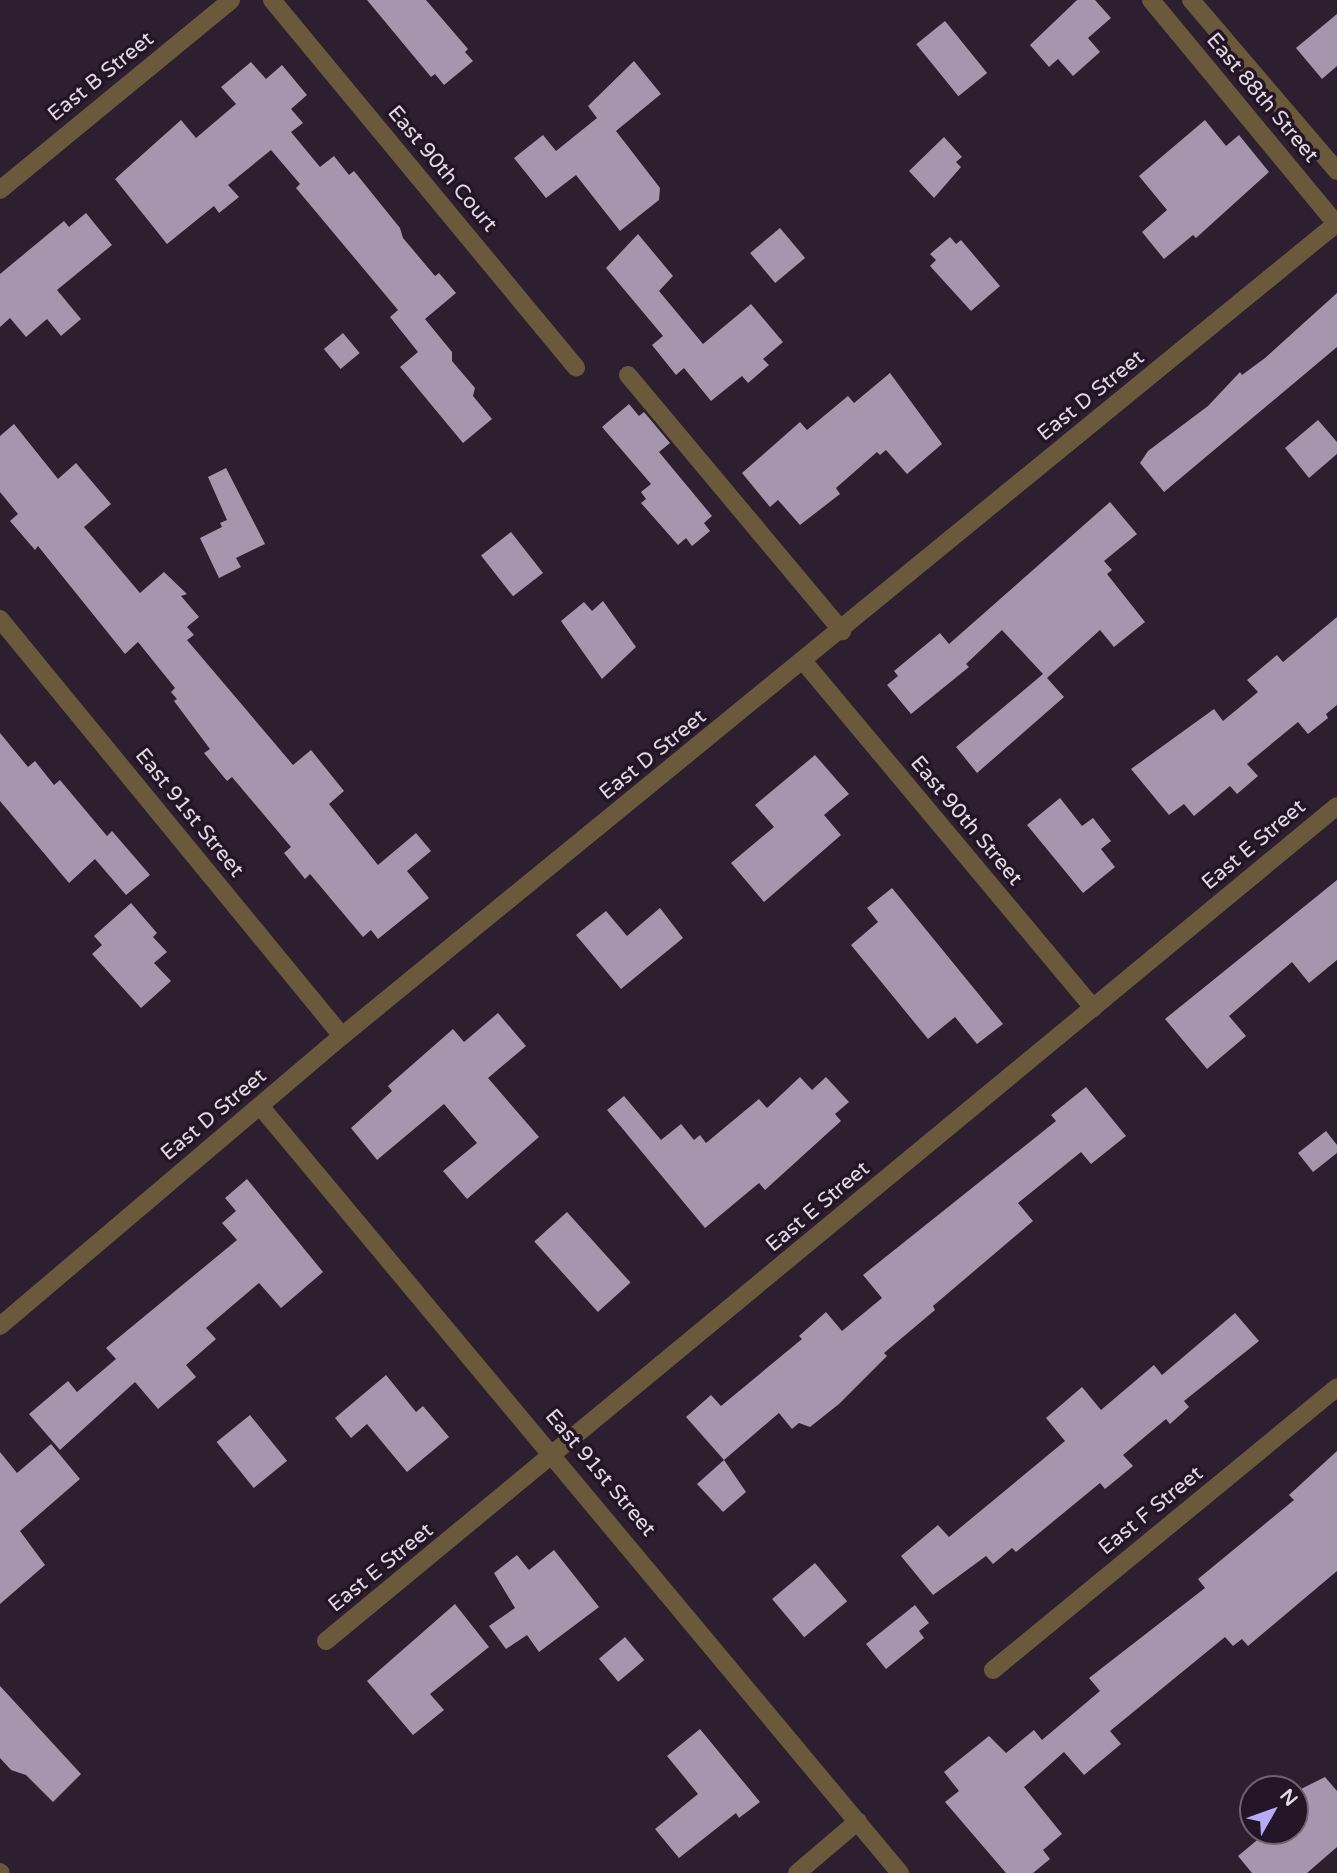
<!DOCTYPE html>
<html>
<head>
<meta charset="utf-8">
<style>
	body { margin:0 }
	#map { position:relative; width:1337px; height:1873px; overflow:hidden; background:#2d1e30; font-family:"Varela Round",sans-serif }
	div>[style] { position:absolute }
	.building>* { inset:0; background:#a696ad; transform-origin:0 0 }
	.minor>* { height:18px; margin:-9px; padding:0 9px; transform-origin:9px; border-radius:9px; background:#6b593c }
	span { translate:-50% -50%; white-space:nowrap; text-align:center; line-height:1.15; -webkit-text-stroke:7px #231526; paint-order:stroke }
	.street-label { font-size:21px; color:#e2d9e4 }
	.north { position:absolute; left:1239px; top:1775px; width:70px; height:70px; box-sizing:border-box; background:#231526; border:2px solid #6f6372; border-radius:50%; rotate:50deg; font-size:19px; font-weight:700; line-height:28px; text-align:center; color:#e2d9e4 }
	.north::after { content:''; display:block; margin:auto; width:24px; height:32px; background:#b7abf8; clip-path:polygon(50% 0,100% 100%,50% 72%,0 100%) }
</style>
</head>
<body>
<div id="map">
	<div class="building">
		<i style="clip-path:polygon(367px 0,426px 0,468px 49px,465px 52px,473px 61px,444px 85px,435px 74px,431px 77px)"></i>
		<i style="clip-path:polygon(1077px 0,1095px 0,1111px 18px,1088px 38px,1100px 52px,1073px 76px,1058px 59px,1049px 67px,1030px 45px)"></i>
		<i style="clip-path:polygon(1337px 14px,1337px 66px,1322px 79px,1296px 48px)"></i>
		<i style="left:945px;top:21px;width:67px;height:37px;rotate:51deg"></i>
		<i style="clip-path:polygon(634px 61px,661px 94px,616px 131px,660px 188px,659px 200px,620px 231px,576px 175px,546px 198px,514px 158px,543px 135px,556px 151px,597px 118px,588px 106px)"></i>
		<i style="clip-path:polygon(251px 62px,266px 79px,282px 65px,307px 95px,291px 109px,303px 123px,291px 132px,320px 167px,334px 156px,349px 175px,354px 171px,400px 228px,403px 238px,435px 276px,439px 273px,456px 293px,425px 319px,452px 352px,452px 361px,475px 388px,473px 396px,492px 419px,463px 443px,400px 367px,418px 352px,390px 317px,398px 310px,296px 188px,300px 184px,271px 150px,228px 185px,239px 197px,219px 213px,214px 206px,167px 244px,115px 179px,181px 120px,196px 138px,236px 104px,221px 87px)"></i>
		<i style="clip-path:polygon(1205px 120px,1226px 146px,1239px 135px,1269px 172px,1196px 238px,1193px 235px,1164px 259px,1142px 232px,1167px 210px,1139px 176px)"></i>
		<i style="clip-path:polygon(944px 137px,962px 157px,956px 162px,961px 167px,934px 198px,909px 171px)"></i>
		<i style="clip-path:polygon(86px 213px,112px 245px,57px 290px,81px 319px,61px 336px,47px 319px,26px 337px,10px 318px,0 327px,0 274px,64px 221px,69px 227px)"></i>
		<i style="left:780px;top:228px;width:39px;height:39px;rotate:50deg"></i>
		<i style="clip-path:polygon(638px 234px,673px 276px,659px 291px,703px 344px,751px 304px,783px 342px,763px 359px,769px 365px,748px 383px,742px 376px,711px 401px,684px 368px,676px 375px,652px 345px,663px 336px,606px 268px)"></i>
		<i style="clip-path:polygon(950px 237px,956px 244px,961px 240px,1000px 286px,971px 311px,930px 266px,936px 260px,930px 254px)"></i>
		<i style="clip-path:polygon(1337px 293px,1337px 347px,1164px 492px,1140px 463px,1148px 451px,1208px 406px,1240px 372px,1242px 375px,1265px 358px)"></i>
		<i style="left:343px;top:333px;width:26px;height:25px;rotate:50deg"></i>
		<i style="clip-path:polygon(890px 373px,942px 444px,907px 474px,886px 450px,880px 455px,877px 452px,836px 488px,840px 494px,800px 525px,778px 500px,770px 507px,742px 473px,800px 422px,807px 430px,848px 396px,854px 403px)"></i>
		<i style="clip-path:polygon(629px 404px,639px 416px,644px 412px,670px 443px,659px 452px,712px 516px,704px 523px,710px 531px,692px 546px,686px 538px,678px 545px,641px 503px,646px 499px,641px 492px,651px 484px,602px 427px)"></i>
		<i style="clip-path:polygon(1318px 420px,1337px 442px,1337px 454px,1309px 478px,1285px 448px)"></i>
		<i style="clip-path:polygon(14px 424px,58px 479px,76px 463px,111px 504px,84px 527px,140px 593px,164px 572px,187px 594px,181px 596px,199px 617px,187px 627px,194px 635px,187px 640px,293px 765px,311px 750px,344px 791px,329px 804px,378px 865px,416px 833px,431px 851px,407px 871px,429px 898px,378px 939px,371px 930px,363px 937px,310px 874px,305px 879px,284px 853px,291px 847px,232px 777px,227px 781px,204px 753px,210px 749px,174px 701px,177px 699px,171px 692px,175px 688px,138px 642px,125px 654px,38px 546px,35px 550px,10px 521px,18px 514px,0 492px,0 436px)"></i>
		<i style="clip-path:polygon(226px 468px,265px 544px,236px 558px,241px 567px,219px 578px,200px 538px,222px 527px,220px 523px,227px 520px,208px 477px)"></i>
		<i style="clip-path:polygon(1110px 502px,1137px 534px,1104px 561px,1112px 570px,1107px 574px,1145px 622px,1114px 647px,1100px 630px,1047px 678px,1064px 697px,977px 773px,956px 747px,1043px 674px,1002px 630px,966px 664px,969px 667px,911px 714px,887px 685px,898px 676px,894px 671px,940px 633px,949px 644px)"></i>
		<i style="left:511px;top:532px;width:52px;height:38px;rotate:52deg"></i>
		<i style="clip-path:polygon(603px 601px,636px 647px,602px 679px,561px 621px,584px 602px,592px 611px)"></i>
		<i style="clip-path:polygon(1337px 617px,1337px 705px,1326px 714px,1328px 718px,1308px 734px,1298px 722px,1247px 764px,1258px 776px,1237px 794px,1230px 786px,1194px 816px,1184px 804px,1169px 815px,1131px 769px,1214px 709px,1223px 721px,1258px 692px,1247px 680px,1277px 655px,1283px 662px)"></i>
		<i style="clip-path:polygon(0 733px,28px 767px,35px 761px,54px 785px,60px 780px,107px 836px,112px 831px,150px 875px,126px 895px,95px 859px,69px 883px,0 801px)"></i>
		<i style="clip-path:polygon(815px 755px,849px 794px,824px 815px,841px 835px,764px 902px,731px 863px,774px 827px,755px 805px)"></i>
		<i style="clip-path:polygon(1060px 798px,1082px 826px,1093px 818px,1111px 841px,1101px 849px,1115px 867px,1083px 893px,1027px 825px)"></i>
		<i style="clip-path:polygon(1337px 880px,1337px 960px,1309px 983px,1292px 962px,1229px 1016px,1246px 1036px,1207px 1069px,1165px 1019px)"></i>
		<i style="clip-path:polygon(892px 888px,1003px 1024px,977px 1044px,955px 1017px,928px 1039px,851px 945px,878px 922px,867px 908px)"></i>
		<i style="clip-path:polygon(131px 903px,157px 933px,153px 937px,167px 952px,154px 963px,171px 981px,141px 1008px,92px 954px,102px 945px,94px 936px)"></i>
		<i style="clip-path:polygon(660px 908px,683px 938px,621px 989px,576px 935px,606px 911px,627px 936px)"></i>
		<i style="clip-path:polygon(498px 1013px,526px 1046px,488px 1078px,539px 1137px,467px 1199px,443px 1171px,477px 1143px,444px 1104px,377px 1160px,351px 1128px,392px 1091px,388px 1086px,453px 1029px,464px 1042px)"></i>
		<i style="clip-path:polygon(800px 1077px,812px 1090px,826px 1077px,849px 1102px,835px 1114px,841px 1121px,765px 1190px,759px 1183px,705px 1228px,607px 1110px,624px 1096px,661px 1140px,681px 1124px,694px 1140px,700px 1135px,706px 1143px,759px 1099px,767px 1108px)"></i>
		<i style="clip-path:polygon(1086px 1087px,1126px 1136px,1091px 1164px,1081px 1152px,1018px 1203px,1033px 1221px,933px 1306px,935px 1310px,884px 1353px,887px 1356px,839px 1404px,810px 1427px,799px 1423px,792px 1429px,779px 1413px,724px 1460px,686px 1417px,711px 1395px,721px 1406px,802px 1339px,799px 1336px,826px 1312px,842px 1331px,882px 1298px,863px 1275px,1056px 1121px,1051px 1115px)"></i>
		<i style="clip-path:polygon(1326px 1131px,1337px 1145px,1337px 1153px,1313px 1172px,1298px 1153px)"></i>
		<i style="clip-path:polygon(247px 1179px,323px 1272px,281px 1308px,259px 1283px,206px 1328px,216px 1339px,186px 1365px,196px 1377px,158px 1409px,135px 1382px,60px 1450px,29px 1414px,68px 1381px,77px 1392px,116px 1359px,106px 1348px,237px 1240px,222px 1223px,236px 1211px,225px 1198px)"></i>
		<i style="left:567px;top:1212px;width:95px;height:44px;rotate:48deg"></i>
		<i style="clip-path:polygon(1235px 1313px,1259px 1341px,1184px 1401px,1189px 1407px,1170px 1424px,1166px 1419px,1123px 1455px,1133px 1466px,1105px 1489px,1100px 1483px,1016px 1552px,1012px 1548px,993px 1564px,986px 1556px,933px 1595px,901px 1556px,938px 1525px,949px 1537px,1065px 1441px,1046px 1418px,1082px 1387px,1101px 1410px,1154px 1365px,1162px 1375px)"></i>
		<i style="clip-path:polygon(386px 1375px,416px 1412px,423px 1406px,449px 1437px,407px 1472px,367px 1424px,351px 1438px,335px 1418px)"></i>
		<i style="left:250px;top:1415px;width:59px;height:43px;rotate:51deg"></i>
		<i style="clip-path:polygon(51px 1444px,80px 1479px,20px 1531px,45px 1565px,0 1604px,0 1452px,17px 1473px)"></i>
		<i style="clip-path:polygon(1337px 1451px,1337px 1571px,1248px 1646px,1242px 1639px,1233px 1646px,1225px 1637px,1110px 1731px,1121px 1744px,1084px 1775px,1064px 1752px,1030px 1782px,1024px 1787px,1062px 1834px,1043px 1850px,1050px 1859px,1033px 1873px,1006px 1873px,945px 1802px,959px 1791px,944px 1772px,989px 1736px,1006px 1753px,1034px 1730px,1042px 1740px,1100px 1691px,1089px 1678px,1205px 1588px,1198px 1579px,1294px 1500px,1289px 1495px)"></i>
		<i style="clip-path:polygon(724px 1460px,746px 1492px,723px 1512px,697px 1484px)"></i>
		<i style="clip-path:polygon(554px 1550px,599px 1607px,539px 1652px,527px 1635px,506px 1649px,489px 1626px,515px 1608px,494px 1573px,517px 1555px,529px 1570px)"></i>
		<i style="left:815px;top:1563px;width:50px;height:56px;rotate:50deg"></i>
		<i style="clip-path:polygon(455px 1604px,489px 1647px,430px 1694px,444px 1710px,413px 1735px,367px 1681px)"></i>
		<i style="clip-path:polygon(915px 1605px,929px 1623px,919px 1631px,924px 1638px,886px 1669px,866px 1644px)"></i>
		<i style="left:625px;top:1637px;width:30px;height:34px;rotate:50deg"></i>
		<i style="clip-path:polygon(0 1686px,81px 1774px,53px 1802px,26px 1775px,11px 1770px,0 1758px)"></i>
		<i style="clip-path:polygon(700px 1729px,760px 1802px,739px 1818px,736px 1813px,679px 1858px,655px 1829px,698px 1794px,667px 1756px)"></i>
		<i style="clip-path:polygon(1325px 1777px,1337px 1791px,1337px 1847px,1307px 1873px,1252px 1873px,1238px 1856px,1268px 1831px,1295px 1831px,1295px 1792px)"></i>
	</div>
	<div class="minor">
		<i style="left:272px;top:0;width:477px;rotate:50.4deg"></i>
		<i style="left:1151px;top:0;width:292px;rotate:50.4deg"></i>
		<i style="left:1191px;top:0;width:225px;rotate:49.5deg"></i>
		<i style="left:0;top:190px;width:299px;rotate:-39.4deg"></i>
		<i style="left:628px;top:375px;width:334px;rotate:50.1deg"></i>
		<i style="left:0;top:619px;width:539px;rotate:50.64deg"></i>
		<i style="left:804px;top:662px;width:451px;rotate:50.1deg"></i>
		<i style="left:260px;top:1106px;width:999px;rotate:50.16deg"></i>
		<i style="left:0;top:1326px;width:448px;rotate:-40.3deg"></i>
		<i style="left:342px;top:1036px;width:1285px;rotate:-39.25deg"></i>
		<i style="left:326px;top:1641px;width:1311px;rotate:-39.55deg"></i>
		<i style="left:993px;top:1670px;width:445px;rotate:-39.4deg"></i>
		<i style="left:0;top:1872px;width:1px;rotate:45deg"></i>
		<i style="left:797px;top:1873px;width:80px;rotate:-40.4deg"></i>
	</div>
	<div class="street-label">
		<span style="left:101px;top:77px;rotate:-39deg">East B Street</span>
		<span style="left:1262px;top:98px;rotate:50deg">East 88th Street</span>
		<span style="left:442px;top:169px;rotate:50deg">East 90th Court</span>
		<span style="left:1091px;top:396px;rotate:-39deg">East D Street</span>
		<span style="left:653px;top:755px;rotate:-39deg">East D Street</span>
		<span style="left:189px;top:813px;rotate:51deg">East 91st Street</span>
		<span style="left:966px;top:821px;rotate:50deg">East 90th Street</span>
		<span style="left:1254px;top:845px;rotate:-40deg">East E Street</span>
		<span style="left:214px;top:1115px;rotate:-40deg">East D Street</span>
		<span style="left:818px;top:1207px;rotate:-40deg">East E Street</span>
		<span style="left:600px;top:1473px;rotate:50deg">East 91st Street</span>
		<span style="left:1151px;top:1511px;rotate:-39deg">East F Street</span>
		<span style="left:381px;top:1568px;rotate:-39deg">East E Street</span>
	</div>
	<div class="north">N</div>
</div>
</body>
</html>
